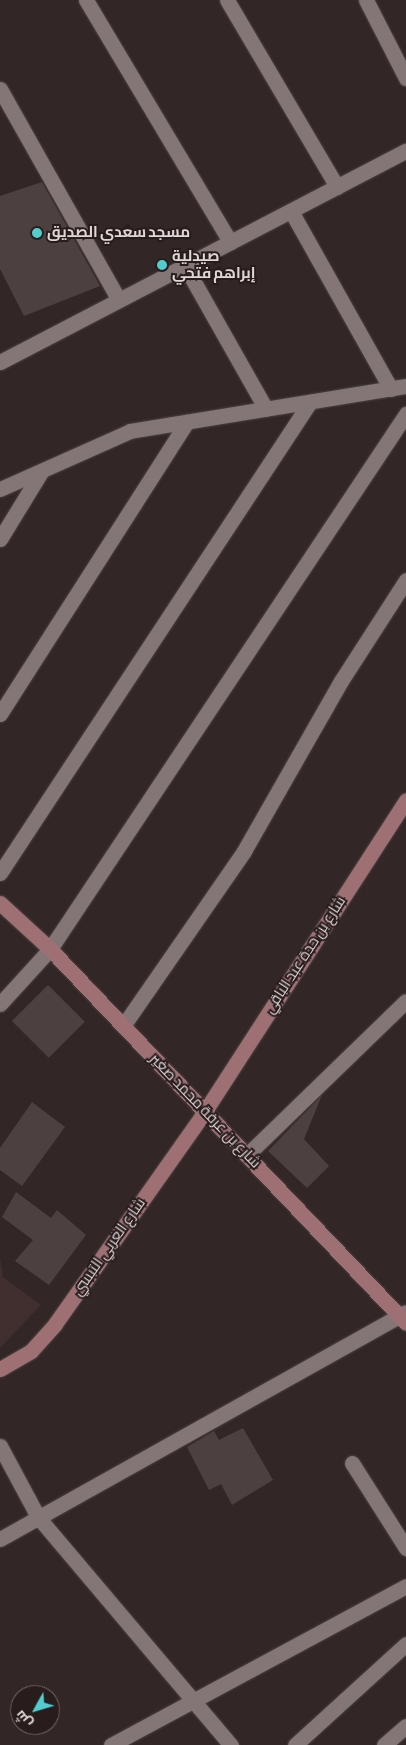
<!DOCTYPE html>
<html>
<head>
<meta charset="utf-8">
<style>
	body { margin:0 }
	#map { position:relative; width:406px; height:1745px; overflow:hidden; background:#322626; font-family:"Alegreya Sans",Cairo,sans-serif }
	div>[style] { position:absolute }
	.built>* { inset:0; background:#412e2f }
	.building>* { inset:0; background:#4d4040; transform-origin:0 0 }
	.roads { filter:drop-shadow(0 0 1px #4d4343) drop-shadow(0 0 1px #4d4343) }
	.street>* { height:15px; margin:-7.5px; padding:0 7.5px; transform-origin:7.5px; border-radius:7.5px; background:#847576 }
	.secondary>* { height:15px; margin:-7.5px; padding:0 7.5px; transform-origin:7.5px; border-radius:7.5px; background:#9e7074 }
	.dots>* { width:14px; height:14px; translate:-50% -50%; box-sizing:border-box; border:2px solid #281c1d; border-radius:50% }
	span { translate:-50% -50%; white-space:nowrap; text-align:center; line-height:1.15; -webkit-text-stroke:4px #281c1d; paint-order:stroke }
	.poi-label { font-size:15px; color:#e0d8d8; font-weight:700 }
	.left { translate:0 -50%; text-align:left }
	.street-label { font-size:15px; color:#e0d8d8 }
	.north { position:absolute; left:10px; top:1685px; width:50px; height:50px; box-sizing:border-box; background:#281c1d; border:1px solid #726768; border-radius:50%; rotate:231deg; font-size:14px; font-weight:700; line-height:20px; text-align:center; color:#e0d8d8 }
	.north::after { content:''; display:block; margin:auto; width:18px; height:22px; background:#52cdce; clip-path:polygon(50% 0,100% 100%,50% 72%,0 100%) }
</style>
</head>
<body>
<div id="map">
	<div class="built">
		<i style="clip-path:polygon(0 1257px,3px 1277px,41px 1305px,0 1348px)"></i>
	</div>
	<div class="building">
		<i style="clip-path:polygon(42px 182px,100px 286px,24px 316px,0 269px,0 196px)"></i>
		<i style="left:48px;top:985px;width:52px;height:51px;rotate:45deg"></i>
		<i style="clip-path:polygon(322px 1095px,304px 1139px,329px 1166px,307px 1188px,268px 1151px)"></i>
		<i style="clip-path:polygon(32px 1102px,65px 1127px,22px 1186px,0 1170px,0 1148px)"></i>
		<i style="clip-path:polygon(16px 1192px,51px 1218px,57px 1210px,86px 1235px,49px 1285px,15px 1261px,33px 1240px,2px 1217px)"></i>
		<i style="clip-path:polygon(243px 1428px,273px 1480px,232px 1505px,221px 1484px,209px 1490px,187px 1447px,214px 1431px,219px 1440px)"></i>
	</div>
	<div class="roads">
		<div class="street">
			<i style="left:86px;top:0;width:282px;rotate:59.2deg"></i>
			<i style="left:227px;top:0;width:217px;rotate:59.5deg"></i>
			<i style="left:366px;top:0;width:88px;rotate:62.9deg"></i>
			<i style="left:0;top:89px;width:242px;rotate:60.6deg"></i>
			<i style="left:291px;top:211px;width:204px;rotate:60.7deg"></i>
			<i style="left:185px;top:266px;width:164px;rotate:60.5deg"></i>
			<i style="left:0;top:362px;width:458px;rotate:-27.5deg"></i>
			<i style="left:0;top:489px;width:142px;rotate:-24deg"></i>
			<i style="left:130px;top:431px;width:280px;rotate:-9.3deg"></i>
			<i style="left:0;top:539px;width:79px;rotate:-58.5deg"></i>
			<i style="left:0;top:714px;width:347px;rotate:-57.4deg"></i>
			<i style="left:0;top:873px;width:564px;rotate:-56.65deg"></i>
			<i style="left:0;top:1004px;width:74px;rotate:-47.7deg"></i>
			<i style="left:50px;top:949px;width:643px;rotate:-56.36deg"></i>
			<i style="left:123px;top:1026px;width:213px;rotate:-55.3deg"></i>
			<i style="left:244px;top:851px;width:196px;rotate:-60.3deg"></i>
			<i style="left:341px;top:681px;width:120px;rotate:-57.2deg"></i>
			<i style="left:247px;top:1155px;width:221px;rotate:-44.1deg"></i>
			<i style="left:0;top:1446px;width:81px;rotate:61.8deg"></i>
			<i style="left:38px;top:1517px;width:299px;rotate:49.8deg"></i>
			<i style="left:352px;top:1463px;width:101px;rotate:57.6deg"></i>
			<i style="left:0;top:1539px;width:465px;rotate:-29.2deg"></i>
			<i style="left:111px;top:1745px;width:335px;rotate:-28.3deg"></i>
			<i style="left:295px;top:1745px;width:150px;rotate:-42.3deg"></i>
			<i style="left:384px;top:1745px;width:29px;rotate:-41deg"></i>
		</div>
		<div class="secondary">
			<i style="left:0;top:903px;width:68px;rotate:42.6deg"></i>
			<i style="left:50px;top:949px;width:516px;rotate:46.41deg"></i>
			<i style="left:0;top:1369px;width:36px;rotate:-30deg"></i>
			<i style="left:31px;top:1351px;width:36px;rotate:-48deg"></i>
			<i style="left:55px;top:1324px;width:261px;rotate:-54.8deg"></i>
			<i style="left:205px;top:1111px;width:370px;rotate:-57.1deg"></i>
		</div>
	</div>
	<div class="dots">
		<i style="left:37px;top:233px;background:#52cdce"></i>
		<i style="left:162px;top:265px;background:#52cdce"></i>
	</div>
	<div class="poi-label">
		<span class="left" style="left:47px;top:233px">مسجد سعدي الصديق</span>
		<span class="left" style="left:172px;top:265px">صيدلية<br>إبراهم فتحي</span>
	</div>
	<div class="street-label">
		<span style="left:305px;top:955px;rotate:-57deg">شارع بن حدة عبد الباقي</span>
		<span style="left:205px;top:1111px;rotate:46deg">شارع بن عرفة محمد صغير</span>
		<span style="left:109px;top:1247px;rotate:-55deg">شارع العربي التبسي</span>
	</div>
	<div class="north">ش</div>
</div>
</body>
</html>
